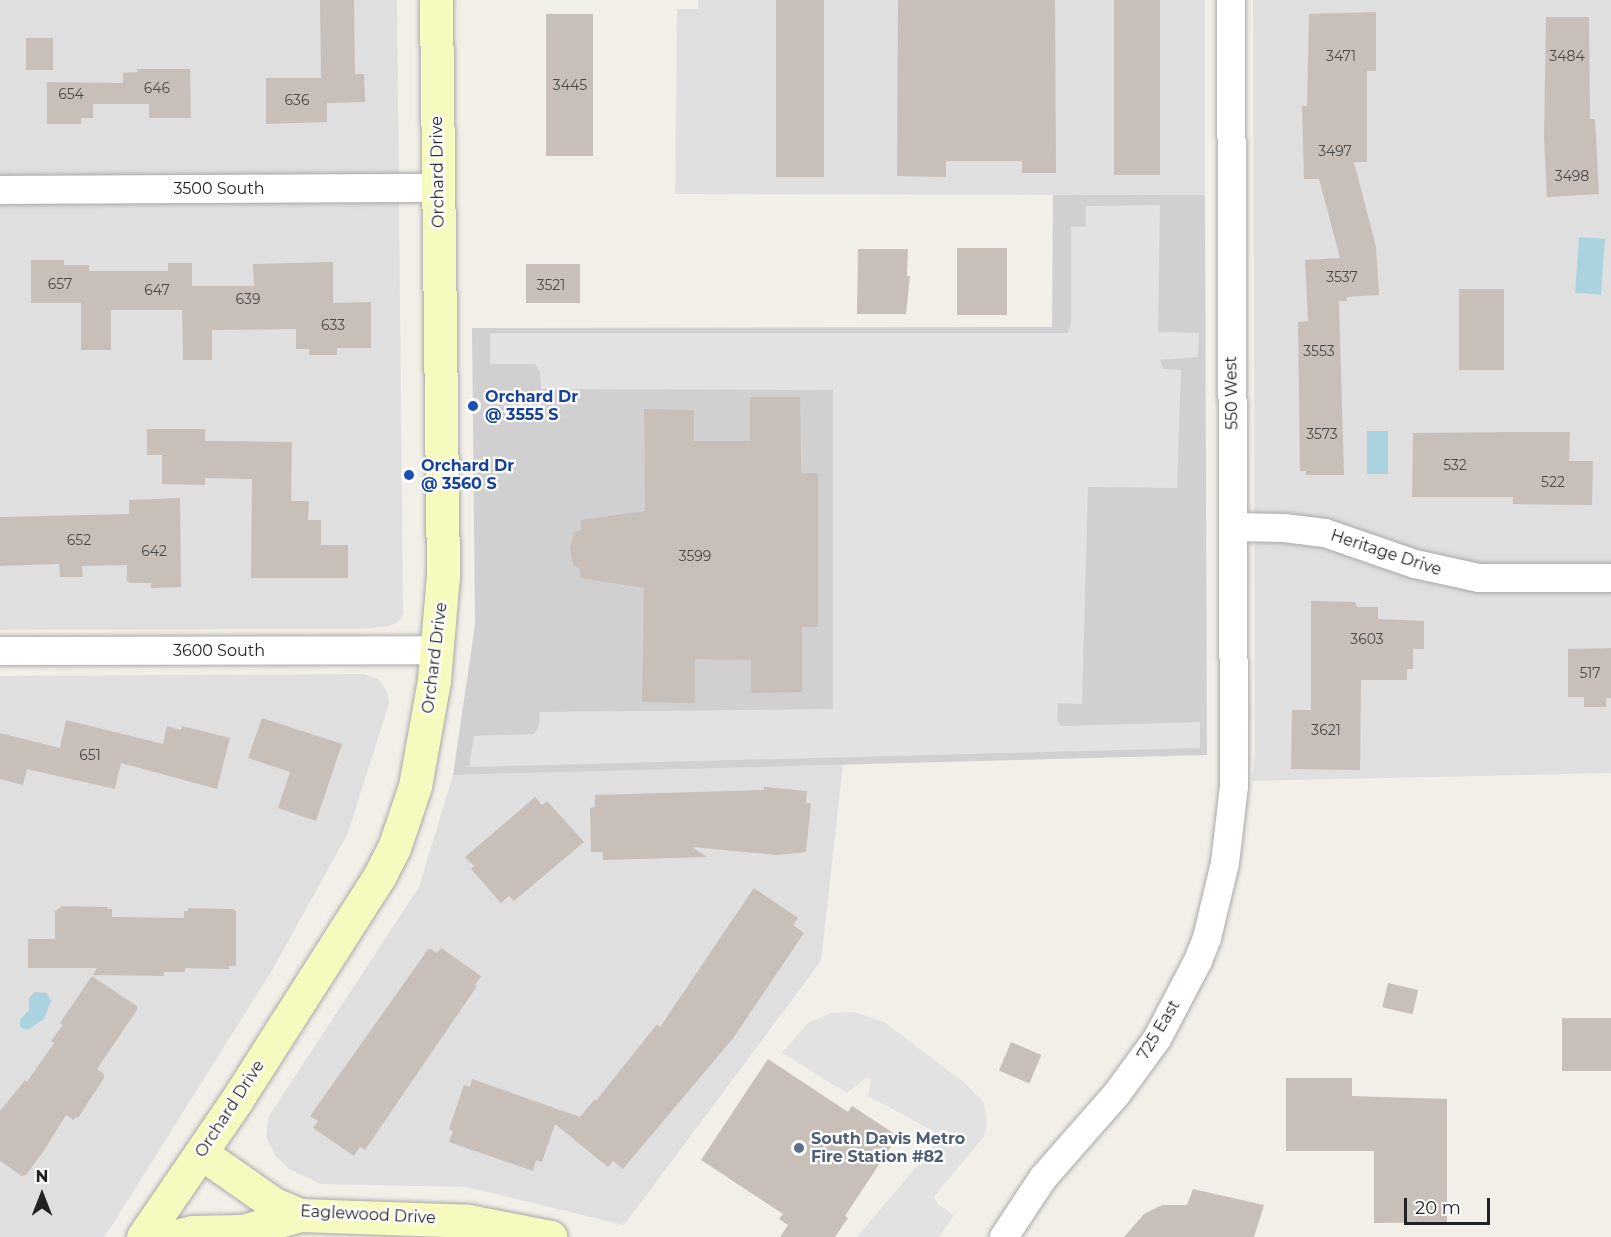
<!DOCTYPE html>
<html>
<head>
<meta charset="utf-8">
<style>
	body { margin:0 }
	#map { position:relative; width:1611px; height:1237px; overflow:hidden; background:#f2efe9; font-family:Montserrat,sans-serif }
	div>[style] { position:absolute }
	.residential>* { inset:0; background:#e0dfdf }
	.religious>* { inset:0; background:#d0d0d0 }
	.parking>* { inset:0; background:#e2e2e2 }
	.water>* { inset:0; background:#aad3df; transform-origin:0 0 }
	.building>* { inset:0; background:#c7bfb8; transform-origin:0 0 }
	.roads { filter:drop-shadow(0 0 2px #a9a9a9) drop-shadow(0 0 2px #a9a9a9) }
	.street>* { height:28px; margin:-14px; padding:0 14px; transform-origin:14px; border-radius:14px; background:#fff }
	.secondary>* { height:33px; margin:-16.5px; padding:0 16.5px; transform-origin:16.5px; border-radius:16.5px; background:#f7fabf }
	.dots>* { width:16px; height:16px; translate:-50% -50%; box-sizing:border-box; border:3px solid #fff; border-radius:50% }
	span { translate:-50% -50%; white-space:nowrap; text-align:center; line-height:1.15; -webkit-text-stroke:4.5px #fff; paint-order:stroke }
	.number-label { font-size:14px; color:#4b4948 }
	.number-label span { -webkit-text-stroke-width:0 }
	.street-label { font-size:16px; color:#222 }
	.transit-label { font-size:16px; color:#164399; font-weight:700 }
	.left { translate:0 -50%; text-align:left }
	.service-label { font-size:16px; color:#4e5e75; font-weight:700 }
	.north { position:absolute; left:12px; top:1165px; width:60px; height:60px; -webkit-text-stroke:4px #fff; paint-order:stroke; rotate:0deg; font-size:16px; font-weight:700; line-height:24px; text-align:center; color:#222 }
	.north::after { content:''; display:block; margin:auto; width:21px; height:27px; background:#222; clip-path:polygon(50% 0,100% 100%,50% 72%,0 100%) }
	.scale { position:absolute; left:1404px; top:1198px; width:86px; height:27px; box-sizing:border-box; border:3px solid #222; border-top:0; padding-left:8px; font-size:18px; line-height:21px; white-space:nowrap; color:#222; -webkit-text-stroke:4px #fff; paint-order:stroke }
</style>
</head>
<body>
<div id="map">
	<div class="residential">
		<i style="clip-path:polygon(0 0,397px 0,403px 614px,399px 621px,390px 626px,362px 629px,0 630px)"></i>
		<i style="clip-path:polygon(698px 0,1205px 0,1205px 195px,675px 194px,677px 9px,698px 9px)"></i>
		<i style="clip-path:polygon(1253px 0,1611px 0,1611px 773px,1252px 781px,1255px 753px)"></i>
		<i style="clip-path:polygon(363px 674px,379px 679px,387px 692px,389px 703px,348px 833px,274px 967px,111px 1227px,104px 1237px,0 1237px,0 676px)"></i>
		<i style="clip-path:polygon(843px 764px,821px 961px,624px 1225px,467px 1187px,321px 1184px,289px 1169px,275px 1155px,266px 1137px,269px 1116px,419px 887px,453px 775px)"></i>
	</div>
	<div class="religious">
		<i style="clip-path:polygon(1053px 195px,1205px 195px,1207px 755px,453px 775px,475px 625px,472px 328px,1052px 327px)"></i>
	</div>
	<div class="parking">
		<i style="clip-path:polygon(1160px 205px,1158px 332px,1199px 333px,1198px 357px,1160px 360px,1163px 369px,1181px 370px,1177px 488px,1088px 487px,1082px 704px,1058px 703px,1057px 721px,1062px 726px,1200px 722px,1200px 748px,469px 767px,474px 736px,534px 734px,539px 726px,540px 712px,833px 709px,833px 390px,541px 389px,540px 372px,535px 364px,490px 364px,490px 333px,1067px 333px,1071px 326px,1071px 227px,1086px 227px,1086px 206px)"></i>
		<i style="clip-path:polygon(855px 1012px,884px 1022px,966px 1084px,984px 1103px,987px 1123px,984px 1136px,934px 1197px,938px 1204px,954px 1215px,939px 1237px,857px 1237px,932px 1148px,934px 1134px,930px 1129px,868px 1096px,871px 1079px,867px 1077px,847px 1093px,782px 1053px,808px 1023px,831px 1013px)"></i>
	</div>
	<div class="water">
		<i style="left:1579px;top:237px;width:26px;height:56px;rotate:4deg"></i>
		<i style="left:1367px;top:431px;width:21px;height:43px"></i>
		<i style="clip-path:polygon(35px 992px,47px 993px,51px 1001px,44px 1019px,27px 1030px,20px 1027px,20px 1020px,29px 1010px,29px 998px)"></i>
	</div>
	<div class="building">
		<i style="clip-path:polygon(320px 0,354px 0,355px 74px,364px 74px,365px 102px,327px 103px,327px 122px,266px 124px,266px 78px,321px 78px)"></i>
		<i style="left:776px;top:0;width:48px;height:177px"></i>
		<i style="clip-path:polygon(898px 0,1055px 0,1056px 173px,1022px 173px,1022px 161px,946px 161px,946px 177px,897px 176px)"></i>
		<i style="left:1114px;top:0;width:46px;height:175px"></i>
		<i style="clip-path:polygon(1376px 12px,1376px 71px,1367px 71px,1367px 162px,1354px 162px,1376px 247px,1379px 295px,1346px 297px,1347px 301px,1339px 301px,1344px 475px,1306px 475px,1306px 471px,1300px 471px,1298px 322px,1308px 321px,1305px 260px,1340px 258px,1319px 179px,1304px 179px,1302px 106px,1307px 106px,1309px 14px)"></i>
		<i style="left:546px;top:14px;width:47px;height:142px"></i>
		<i style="clip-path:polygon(1546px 17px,1589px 17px,1590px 119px,1595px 119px,1599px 194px,1547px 197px,1544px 138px)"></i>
		<i style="left:26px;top:38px;width:27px;height:32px"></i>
		<i style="clip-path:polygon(137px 69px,190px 69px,191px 118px,149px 118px,149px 104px,93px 104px,93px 118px,81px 118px,81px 124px,47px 124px,47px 82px,123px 83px,123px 73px,138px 72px)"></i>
		<i style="left:957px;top:248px;width:50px;height:67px"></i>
		<i style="clip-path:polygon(858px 249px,908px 249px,907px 276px,910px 276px,906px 314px,857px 314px)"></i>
		<i style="clip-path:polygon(31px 260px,64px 260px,64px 265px,89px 265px,89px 271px,168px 271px,168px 263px,192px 263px,192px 286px,254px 286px,253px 264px,333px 262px,333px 303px,371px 302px,371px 348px,337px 348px,337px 355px,309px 355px,309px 349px,296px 349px,296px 329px,212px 330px,212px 360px,183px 360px,182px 310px,111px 310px,111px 350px,81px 350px,81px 303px,31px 303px)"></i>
		<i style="left:526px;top:264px;width:54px;height:39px"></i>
		<i style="left:1459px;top:289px;width:45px;height:81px"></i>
		<i style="clip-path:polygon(750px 397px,800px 397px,801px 473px,818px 473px,818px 627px,802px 627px,802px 692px,751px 693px,751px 660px,695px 659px,695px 703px,642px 702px,644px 588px,580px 578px,580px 569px,573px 565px,570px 548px,574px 532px,581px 530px,581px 520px,645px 511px,644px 409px,694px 410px,694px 441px,750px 441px)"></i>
		<i style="clip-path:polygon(147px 429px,205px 429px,205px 441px,292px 442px,291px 501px,309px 501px,308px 520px,321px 520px,321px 545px,348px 545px,348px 578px,251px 578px,252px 479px,205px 478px,205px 485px,162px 484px,162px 455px,147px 455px)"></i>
		<i style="clip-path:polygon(1513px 432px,1570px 432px,1569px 461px,1593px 461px,1592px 505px,1513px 504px,1513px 497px,1412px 497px,1413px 433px)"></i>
		<i style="clip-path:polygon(180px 498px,181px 587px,151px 588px,151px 583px,130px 583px,127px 581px,127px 565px,82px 566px,83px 577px,60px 577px,59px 564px,0 566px,0 517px,129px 514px,129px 500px)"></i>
		<i style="clip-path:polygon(1311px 601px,1355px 602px,1357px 607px,1378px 607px,1378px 619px,1424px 621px,1424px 649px,1413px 649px,1413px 669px,1407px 669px,1407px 680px,1361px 680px,1360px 770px,1291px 769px,1292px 710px,1311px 710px)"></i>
		<i style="clip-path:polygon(1611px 648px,1611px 698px,1606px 698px,1606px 707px,1584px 707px,1584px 697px,1568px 697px,1568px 649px)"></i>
		<i style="clip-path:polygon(262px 718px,342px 744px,316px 821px,278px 808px,290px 772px,248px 758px)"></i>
		<i style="clip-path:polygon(66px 720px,163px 744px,167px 726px,181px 730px,182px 726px,230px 738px,217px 789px,121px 763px,115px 789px,27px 769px,23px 785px,0 779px,0 733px,60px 748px)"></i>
		<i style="clip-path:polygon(764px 787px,807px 791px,806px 803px,811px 803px,806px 852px,777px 855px,692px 847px,707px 857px,603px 860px,603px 852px,591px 852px,590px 808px,595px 807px,595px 795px,764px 790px)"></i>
		<i style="clip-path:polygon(535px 797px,542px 805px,547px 801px,584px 842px,514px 901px,509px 896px,501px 903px,471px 869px,474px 866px,465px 857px)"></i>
		<i style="clip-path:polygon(754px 888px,798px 918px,793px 925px,804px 933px,734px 1037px,623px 1169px,613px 1161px,608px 1167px,555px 1124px,542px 1162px,536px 1160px,533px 1171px,449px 1142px,453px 1131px,449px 1129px,464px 1085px,470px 1087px,472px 1079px,580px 1117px,595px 1099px,596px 1101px,657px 1024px,660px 1027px)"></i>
		<i style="clip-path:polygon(62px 906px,107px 907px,107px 909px,112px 909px,112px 917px,184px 918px,184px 911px,188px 911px,188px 908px,232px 909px,236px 911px,236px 966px,229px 966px,229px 969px,185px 968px,185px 972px,164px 972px,164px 976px,93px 975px,97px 968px,28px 968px,28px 939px,55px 939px,55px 911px)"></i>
		<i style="clip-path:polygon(429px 948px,437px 953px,441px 948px,481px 976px,475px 985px,477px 986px,365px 1150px,360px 1147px,354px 1156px,313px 1128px,318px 1121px,310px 1116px)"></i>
		<i style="clip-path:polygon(92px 976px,137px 1006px,137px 1010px,97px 1069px,104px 1074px,104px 1078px,78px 1118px,76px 1117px,73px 1120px,66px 1115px,43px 1152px,26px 1175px,22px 1176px,0 1161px,0 1111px,25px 1080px,27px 1082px,54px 1043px,51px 1041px,63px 1025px,60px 1023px)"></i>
		<i style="left:1388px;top:983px;width:31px;height:25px;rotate:13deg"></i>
		<i style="left:1562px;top:1018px;width:49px;height:53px"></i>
		<i style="left:1011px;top:1042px;width:33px;height:31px;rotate:23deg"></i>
		<i style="clip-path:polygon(768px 1059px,848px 1112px,852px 1106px,898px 1136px,845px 1216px,848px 1218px,835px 1237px,780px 1237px,788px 1225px,779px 1219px,783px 1214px,701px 1160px)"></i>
		<i style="clip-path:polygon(1286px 1078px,1352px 1078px,1352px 1096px,1447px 1099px,1447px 1222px,1374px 1223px,1374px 1151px,1286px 1151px)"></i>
		<i style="clip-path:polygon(1193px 1189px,1264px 1205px,1254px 1237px,1124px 1237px,1144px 1214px,1162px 1205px,1187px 1205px)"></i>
	</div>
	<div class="roads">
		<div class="street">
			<i style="left:0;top:190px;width:438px;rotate:-0.3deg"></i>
			<i style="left:1233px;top:527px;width:51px;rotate:1.1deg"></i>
			<i style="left:1284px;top:528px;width:41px;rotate:7deg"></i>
			<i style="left:1325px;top:533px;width:95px;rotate:19deg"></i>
			<i style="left:1415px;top:564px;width:66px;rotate:12.3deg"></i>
			<i style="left:1479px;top:578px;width:132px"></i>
			<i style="left:0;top:651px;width:438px;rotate:-0.1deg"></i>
			<i style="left:1004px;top:1237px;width:71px;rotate:-56.5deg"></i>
			<i style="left:1043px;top:1178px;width:111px;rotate:-48.7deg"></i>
			<i style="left:1116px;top:1095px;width:69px;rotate:-53.8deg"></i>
			<i style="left:1157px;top:1039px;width:88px;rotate:-62.3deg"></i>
			<i style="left:1198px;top:961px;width:25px;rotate:-69deg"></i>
			<i style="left:1207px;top:938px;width:77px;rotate:-76.5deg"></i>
			<i style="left:1225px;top:863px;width:78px;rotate:-83.3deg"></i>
			<i style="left:1234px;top:786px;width:786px;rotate:-90.22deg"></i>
		</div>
		<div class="secondary">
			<i style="left:201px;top:1153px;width:89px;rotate:34.9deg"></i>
			<i style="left:274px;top:1204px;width:28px;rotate:23deg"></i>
			<i style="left:300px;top:1215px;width:168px;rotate:2deg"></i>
			<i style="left:468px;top:1221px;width:84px;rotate:11deg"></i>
			<i style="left:143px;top:1237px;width:168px;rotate:-55.6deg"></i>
			<i style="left:238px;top:1098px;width:262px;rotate:-57.5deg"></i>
			<i style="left:379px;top:877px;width:33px;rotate:-63deg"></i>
			<i style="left:394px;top:848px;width:65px;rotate:-71.3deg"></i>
			<i style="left:415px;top:786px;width:108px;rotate:-79.8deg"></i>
			<i style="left:434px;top:680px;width:104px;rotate:-85.1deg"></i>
			<i style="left:443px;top:576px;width:576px;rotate:-90.7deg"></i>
			<i style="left:171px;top:1237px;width:22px;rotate:-13deg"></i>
			<i style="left:192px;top:1232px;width:51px;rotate:-1.1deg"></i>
			<i style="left:243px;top:1231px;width:59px;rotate:-15.7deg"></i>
		</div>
	</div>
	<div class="dots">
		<i style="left:473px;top:406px;background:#1a4fb4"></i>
		<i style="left:409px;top:475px;background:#1a4fb4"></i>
		<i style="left:799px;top:1148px;background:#5c6f8a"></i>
	</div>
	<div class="number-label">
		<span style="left:1341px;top:56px">3471</span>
		<span style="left:1567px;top:56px">3484</span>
		<span style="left:570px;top:85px">3445</span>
		<span style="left:157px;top:88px">646</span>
		<span style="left:71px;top:94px">654</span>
		<span style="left:297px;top:100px">636</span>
		<span style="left:1335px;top:151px">3497</span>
		<span style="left:1572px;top:176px">3498</span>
		<span style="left:1342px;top:277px">3537</span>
		<span style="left:60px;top:284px">657</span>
		<span style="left:551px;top:285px">3521</span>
		<span style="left:157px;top:290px">647</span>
		<span style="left:248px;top:299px">639</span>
		<span style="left:333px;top:325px">633</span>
		<span style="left:1319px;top:351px">3553</span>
		<span style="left:1322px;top:434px">3573</span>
		<span style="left:1455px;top:465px">532</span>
		<span style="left:1553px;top:482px">522</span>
		<span style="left:79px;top:540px">652</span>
		<span style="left:154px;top:551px">642</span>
		<span style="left:695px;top:556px">3599</span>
		<span style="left:1367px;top:639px">3603</span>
		<span style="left:1590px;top:673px">517</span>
		<span style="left:1326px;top:730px">3621</span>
		<span style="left:90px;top:755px">651</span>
	</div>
	<div class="street-label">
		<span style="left:438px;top:172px;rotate:-91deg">Orchard Drive</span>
		<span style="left:219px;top:189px">3500 South</span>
		<span style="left:1232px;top:393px;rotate:-91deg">550 West</span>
		<span style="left:1386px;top:553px;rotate:18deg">Heritage Drive</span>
		<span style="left:219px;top:651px">3600 South</span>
		<span style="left:435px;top:658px;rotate:-83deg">Orchard Drive</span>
		<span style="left:1159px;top:1030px;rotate:-59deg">725 East</span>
		<span style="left:230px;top:1109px;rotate:-57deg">Orchard Drive</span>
		<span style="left:368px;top:1215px;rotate:3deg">Eaglewood Drive</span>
	</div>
	<div class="transit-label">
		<span class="left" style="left:485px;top:406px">Orchard Dr<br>@ 3555 S</span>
		<span class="left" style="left:421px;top:475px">Orchard Dr<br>@ 3560 S</span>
	</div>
	<div class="service-label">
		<span class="left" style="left:811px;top:1148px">South Davis Metro<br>Fire Station #82</span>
	</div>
	<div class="north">N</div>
	<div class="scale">20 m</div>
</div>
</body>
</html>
